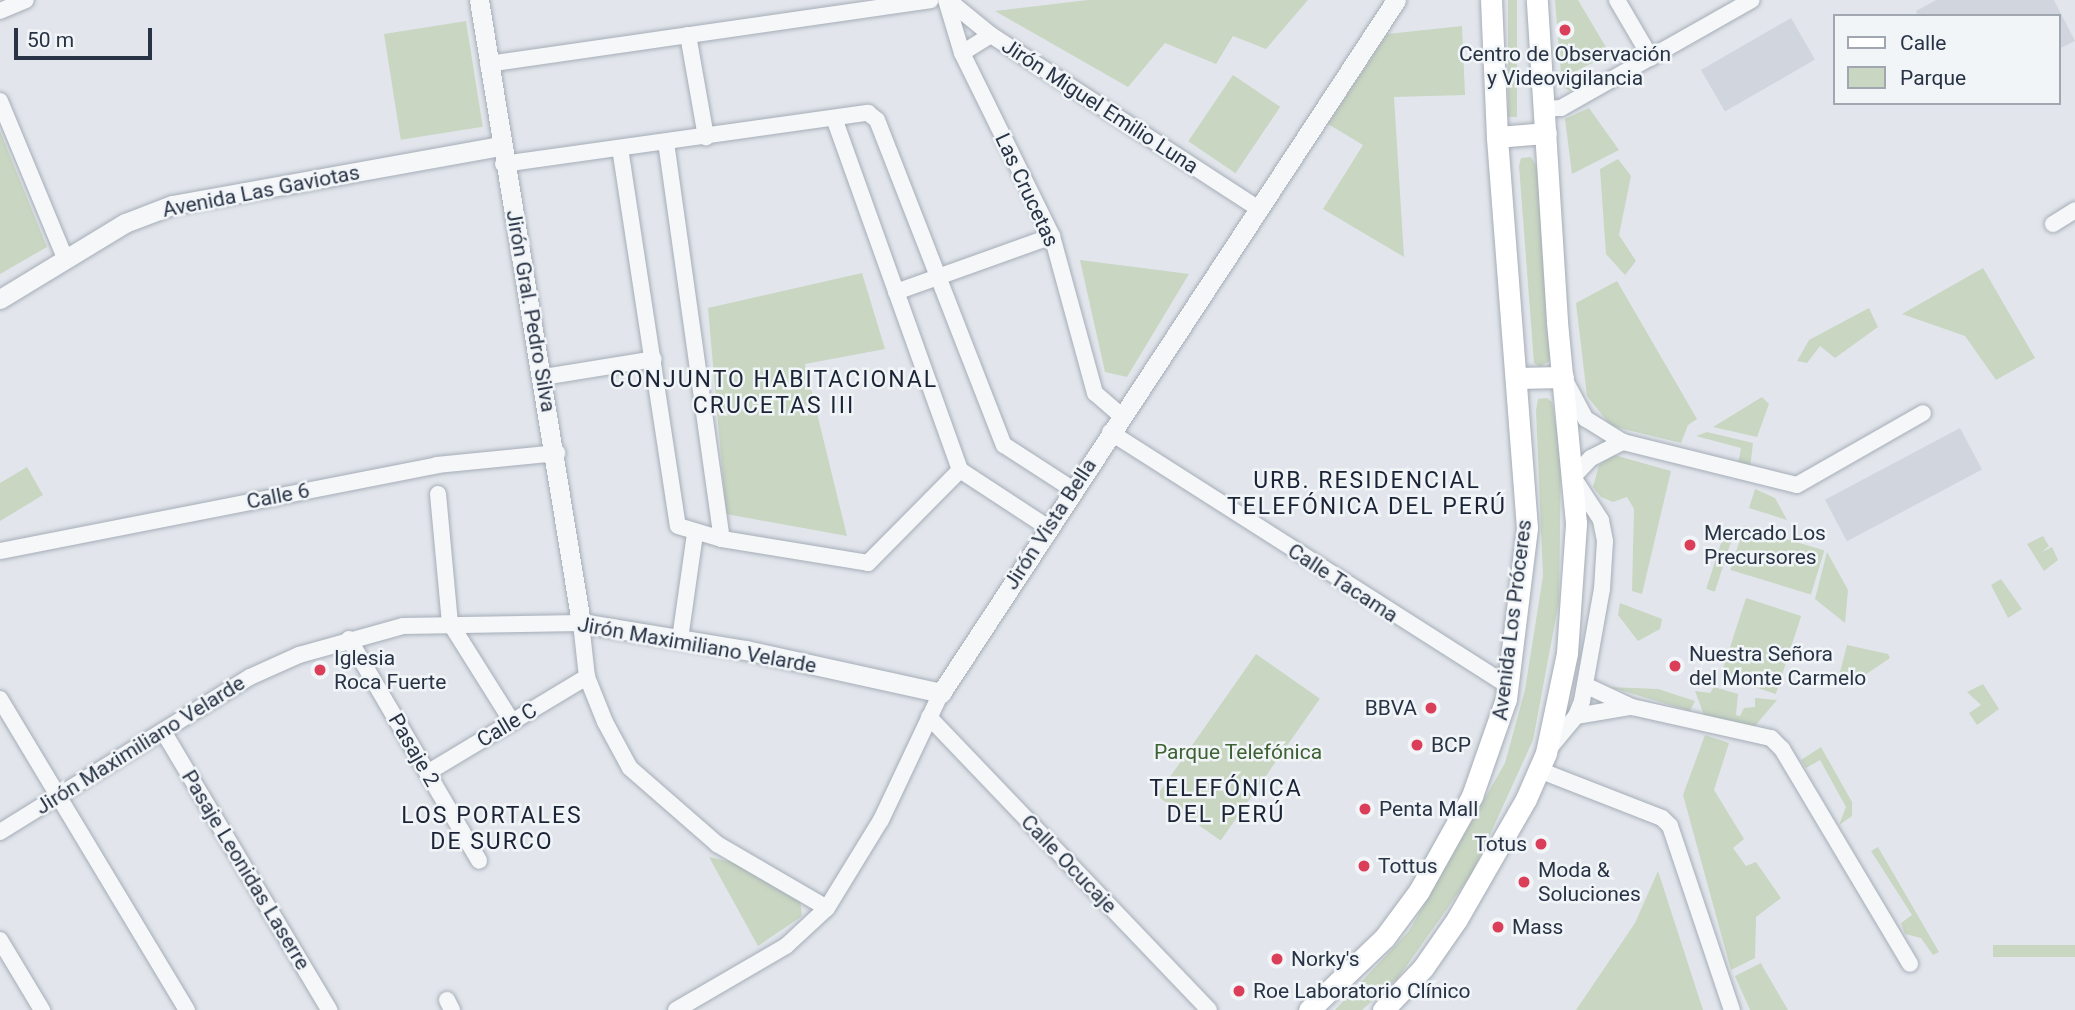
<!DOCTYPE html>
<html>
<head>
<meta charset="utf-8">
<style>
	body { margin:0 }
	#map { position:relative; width:2075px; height:1010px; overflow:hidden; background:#e2e6ec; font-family:Roboto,sans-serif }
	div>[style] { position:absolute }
	.built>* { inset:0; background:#d0d5de; transform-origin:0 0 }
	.green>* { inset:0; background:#c8d6c2; transform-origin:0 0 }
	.roads { filter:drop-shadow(0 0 2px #a6adb7) drop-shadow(0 0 2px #a6adb7) }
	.minor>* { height:16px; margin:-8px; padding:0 8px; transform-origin:8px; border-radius:8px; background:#f5f7f9 }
	.tertiary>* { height:19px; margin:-9.5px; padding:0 9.5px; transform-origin:9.5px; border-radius:9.5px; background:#f5f7f9 }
	.secondary>* { height:21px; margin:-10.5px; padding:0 10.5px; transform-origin:10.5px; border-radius:10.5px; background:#fff }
	.dots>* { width:19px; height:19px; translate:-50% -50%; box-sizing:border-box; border:4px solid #f2f5f8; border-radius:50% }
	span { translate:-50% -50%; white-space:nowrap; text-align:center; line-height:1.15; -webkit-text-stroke:5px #f2f5f8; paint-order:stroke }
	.poi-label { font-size:21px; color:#283345 }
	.left { translate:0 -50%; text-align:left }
	.right { translate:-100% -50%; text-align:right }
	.street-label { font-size:21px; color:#283345 }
	.park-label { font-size:21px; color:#3e6234 }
	.neighbourhood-label { font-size:23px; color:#1b2436; letter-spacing:2px }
	.legend { position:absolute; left:1833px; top:14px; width:228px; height:91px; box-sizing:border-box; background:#f2f5f8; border:2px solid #a1a7b0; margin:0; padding:9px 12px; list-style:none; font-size:21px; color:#283345 }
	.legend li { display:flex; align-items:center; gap:14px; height:35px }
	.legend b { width:35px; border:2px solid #a1a7b0 }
	.scale { position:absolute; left:14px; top:28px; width:138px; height:32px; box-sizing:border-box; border:4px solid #283345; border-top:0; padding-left:9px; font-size:21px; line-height:24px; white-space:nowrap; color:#283345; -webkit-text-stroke:5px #f2f5f8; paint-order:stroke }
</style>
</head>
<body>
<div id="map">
	<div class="built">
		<i style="clip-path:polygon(1936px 0,2054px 0,2075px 41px,2059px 49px,2059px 16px,1918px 16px,1916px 11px)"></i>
		<i style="left:1791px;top:18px;width:48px;height:104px;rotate:60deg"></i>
		<i style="left:1960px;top:428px;width:47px;height:153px;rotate:62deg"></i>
	</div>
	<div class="green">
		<i style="clip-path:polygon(1088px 0,1308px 0,1266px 49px,1233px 36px,1216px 64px,1165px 43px,1128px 87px,995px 11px)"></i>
		<i style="left:1508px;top:0;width:9px;height:117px"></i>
		<i style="clip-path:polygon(1555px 0,1578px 0,1610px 54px,1572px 73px,1579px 86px,1573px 92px,1562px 87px)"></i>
		<i style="left:466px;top:21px;width:107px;height:83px;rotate:81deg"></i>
		<i style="clip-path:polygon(1462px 26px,1465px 95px,1394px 97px,1404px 257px,1323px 209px,1363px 145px,1328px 124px,1387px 34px)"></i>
		<i style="left:1233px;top:75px;width:57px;height:80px;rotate:34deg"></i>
		<i style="clip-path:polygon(1589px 108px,1619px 150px,1572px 174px,1565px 119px)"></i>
		<i style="clip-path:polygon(0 131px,47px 247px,0 274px)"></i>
		<i style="clip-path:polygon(1531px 157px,1537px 167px,1551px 360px,1540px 367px,1534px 363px,1519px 166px,1521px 158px)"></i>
		<i style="clip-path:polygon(1618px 159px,1631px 176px,1619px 235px,1636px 261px,1625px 275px,1606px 254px,1600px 169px)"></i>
		<i style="clip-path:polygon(1080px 260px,1189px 274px,1127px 377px,1105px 372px)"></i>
		<i style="clip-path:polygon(1983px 268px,2035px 358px,1996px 380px,1965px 336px,1902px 314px)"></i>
		<i style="clip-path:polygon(862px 273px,885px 349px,805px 364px,847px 536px,726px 514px,708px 308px)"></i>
		<i style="clip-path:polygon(1617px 281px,1697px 419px,1688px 425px,1681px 443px,1611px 426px,1587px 396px,1576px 303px)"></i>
		<i style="clip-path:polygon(1869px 308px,1878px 327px,1835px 358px,1820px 346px,1807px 363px,1797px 361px,1809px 340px)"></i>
		<i style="clip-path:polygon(1762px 397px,1769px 404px,1757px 437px,1713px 427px)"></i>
		<i style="clip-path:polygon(1547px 398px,1552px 402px,1561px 454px,1559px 601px,1533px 740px,1473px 872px,1398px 978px,1362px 1010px,1335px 1010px,1409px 931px,1505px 763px,1525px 690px,1543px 576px,1536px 410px,1538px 399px)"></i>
		<i style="clip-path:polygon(1707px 432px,1753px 443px,1750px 468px,1738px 464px,1741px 448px,1696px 436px)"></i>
		<i style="clip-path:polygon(1614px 455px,1671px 471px,1642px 594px,1632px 591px,1634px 509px,1627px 497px,1613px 502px,1601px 497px,1593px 487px,1599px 465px)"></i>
		<i style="clip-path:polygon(27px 467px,43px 495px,0 521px,0 483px)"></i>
		<i style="clip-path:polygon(1755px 489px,1775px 498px,1787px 520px,1749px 508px)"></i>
		<i style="left:1744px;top:526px;width:84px;height:46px;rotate:17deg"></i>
		<i style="left:1726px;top:528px;width:9px;height:64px;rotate:18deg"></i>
		<i style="clip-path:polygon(2043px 536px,2049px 546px,2042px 552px,2052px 547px,2058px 560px,2044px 571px,2027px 544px)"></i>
		<i style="clip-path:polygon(1827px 552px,1848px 590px,1845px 623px,1815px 599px)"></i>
		<i style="clip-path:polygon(2001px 579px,2022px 609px,2008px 618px,1991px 585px)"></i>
		<i style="left:1746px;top:598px;width:58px;height:82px;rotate:18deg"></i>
		<i style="clip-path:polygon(1620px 603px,1662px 619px,1660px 629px,1638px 641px,1618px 615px)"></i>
		<i style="clip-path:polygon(1847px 645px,1888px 654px,1890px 658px,1850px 685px,1838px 680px)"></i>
		<i style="left:1256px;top:654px;width:78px;height:173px;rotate:35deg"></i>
		<i style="clip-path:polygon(1983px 684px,1999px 709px,1977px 725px,1969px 713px,1981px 705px,1967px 692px)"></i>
		<i style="clip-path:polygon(1610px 687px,1658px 689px,1695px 701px,1690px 711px)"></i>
		<i style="clip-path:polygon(1714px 687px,1738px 694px,1736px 715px,1740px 716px,1744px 708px,1755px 707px,1755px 698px,1777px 700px,1754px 727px,1704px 715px,1695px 691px,1710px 693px)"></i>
		<i style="clip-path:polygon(1705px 735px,1729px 743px,1714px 790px,1744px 839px,1733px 848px,1746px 866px,1756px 862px,1781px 898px,1756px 917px,1755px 958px,1731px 970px,1683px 795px)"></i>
		<i style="clip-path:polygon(1821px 747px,1852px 802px,1852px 816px,1839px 825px,1846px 807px,1820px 760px,1806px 768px,1801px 760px)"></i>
		<i style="clip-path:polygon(1878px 847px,1939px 952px,1933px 955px,1921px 938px,1905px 934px,1901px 923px,1912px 915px,1871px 851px)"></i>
		<i style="clip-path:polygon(709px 857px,736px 863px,800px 899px,802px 916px,758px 946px)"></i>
		<i style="clip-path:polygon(1658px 871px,1703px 1010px,1576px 1010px,1635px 923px)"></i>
		<i style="left:2075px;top:945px;width:12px;height:82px;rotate:90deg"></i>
		<i style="clip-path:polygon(1761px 963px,1764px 969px,1788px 1010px,1750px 1010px,1735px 976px)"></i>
	</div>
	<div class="roads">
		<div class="minor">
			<i style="left:946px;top:0;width:55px;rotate:73.2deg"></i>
			<i style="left:962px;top:53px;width:204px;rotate:63.8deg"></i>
			<i style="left:1052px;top:236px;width:163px;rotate:74.7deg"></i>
			<i style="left:1095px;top:393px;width:33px;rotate:41deg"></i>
			<i style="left:948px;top:0;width:55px;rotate:39.1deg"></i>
			<i style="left:991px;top:35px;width:316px;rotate:33deg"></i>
			<i style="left:1617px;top:0;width:67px;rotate:59.6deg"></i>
			<i style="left:0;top:11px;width:28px;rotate:-23deg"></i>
			<i style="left:688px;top:35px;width:104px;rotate:80deg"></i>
			<i style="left:962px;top:53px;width:34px;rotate:-32deg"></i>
			<i style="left:488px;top:64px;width:447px;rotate:-8.2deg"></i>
			<i style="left:0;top:101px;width:172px;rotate:67.5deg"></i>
			<i style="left:1545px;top:109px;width:16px;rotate:-4deg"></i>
			<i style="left:1561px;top:108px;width:219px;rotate:-29.5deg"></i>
			<i style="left:666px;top:142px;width:401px;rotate:82deg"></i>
			<i style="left:620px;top:148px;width:382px;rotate:81.3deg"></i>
			<i style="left:678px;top:526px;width:46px;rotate:16.5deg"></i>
			<i style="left:722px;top:539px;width:148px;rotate:9.3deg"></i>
			<i style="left:868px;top:563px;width:131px;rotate:-45.3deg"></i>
			<i style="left:960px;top:470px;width:373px;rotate:-109.7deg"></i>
			<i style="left:503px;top:164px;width:369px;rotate:-8deg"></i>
			<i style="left:868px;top:113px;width:11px;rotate:38deg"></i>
			<i style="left:877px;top:120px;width:349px;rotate:68.7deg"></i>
			<i style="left:1004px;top:445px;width:81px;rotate:32.9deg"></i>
			<i style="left:2053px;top:224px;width:26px;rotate:-32deg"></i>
			<i style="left:896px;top:292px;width:166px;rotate:-19.7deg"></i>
			<i style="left:543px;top:377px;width:112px;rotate:-9.2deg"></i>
			<i style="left:1567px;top:384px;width:40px;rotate:62deg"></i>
			<i style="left:1586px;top:419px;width:44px;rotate:31.9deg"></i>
			<i style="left:1623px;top:442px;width:179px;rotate:13.9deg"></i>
			<i style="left:1797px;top:485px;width:145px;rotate:-29.7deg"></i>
			<i style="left:1110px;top:432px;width:472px;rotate:32.5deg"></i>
			<i style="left:960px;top:470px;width:104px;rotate:33.2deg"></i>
			<i style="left:438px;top:494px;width:130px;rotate:84.7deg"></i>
			<i style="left:450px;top:623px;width:117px;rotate:57.9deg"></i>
			<i style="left:0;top:551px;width:445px;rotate:-11.1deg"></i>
			<i style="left:437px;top:465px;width:121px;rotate:-5.7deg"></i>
			<i style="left:349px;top:639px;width:257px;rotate:59.6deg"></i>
			<i style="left:680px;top:639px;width:106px;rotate:-81.9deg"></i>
			<i style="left:1587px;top:686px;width:50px;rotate:25deg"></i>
			<i style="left:1632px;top:707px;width:142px;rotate:12.6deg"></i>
			<i style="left:1771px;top:738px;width:16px;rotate:45deg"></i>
			<i style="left:1782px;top:749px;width:250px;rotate:59.2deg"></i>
			<i style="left:0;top:699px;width:363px;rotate:59deg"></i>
			<i style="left:1576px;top:716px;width:54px;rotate:-9.6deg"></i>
			<i style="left:929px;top:717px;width:405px;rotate:46.3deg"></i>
			<i style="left:163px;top:731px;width:325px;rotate:59.2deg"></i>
			<i style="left:1548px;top:750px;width:44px;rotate:-50.5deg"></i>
			<i style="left:1576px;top:716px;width:16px;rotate:-68deg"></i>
			<i style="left:1582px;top:701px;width:114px;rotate:-79.9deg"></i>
			<i style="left:1602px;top:589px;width:48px;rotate:-86.4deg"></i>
			<i style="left:1605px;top:541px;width:21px;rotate:-101deg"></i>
			<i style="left:1601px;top:520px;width:51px;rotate:-123.1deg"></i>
			<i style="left:1573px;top:477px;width:26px;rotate:-47deg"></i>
			<i style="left:1591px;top:458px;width:36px;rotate:-27deg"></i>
			<i style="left:1539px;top:770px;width:132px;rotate:21.3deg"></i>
			<i style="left:1662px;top:818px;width:11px;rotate:45deg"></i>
			<i style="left:1670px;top:826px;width:194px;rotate:71.4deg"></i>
			<i style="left:427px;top:773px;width:187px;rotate:-31deg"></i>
			<i style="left:0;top:832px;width:294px;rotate:-31.8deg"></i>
			<i style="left:250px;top:677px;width:54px;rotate:-24.2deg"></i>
			<i style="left:299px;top:655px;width:108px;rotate:-15.6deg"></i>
			<i style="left:403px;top:626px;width:178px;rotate:-1deg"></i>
			<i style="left:581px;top:623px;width:54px;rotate:83.7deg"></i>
			<i style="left:587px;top:677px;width:48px;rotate:68.2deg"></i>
			<i style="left:605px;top:722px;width:52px;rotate:61.5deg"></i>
			<i style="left:630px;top:768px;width:116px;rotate:41.1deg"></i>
			<i style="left:717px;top:844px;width:127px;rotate:30.2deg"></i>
			<i style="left:0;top:940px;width:82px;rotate:59deg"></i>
			<i style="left:447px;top:1000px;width:11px;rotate:63deg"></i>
			<i style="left:676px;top:1010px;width:127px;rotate:-30.2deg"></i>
			<i style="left:786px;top:946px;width:56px;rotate:-42.8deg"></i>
			<i style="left:827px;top:908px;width:103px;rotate:-58.5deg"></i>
			<i style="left:881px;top:820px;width:140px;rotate:-64.7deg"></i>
		</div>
		<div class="tertiary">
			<i style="left:479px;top:0;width:631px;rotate:80.7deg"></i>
			<i style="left:581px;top:623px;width:167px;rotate:9.3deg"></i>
			<i style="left:746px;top:650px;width:200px;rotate:12.4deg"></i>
			<i style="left:941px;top:693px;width:829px;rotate:-56.71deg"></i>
			<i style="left:0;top:299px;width:146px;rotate:-31.3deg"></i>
			<i style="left:125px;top:223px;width:50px;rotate:-21deg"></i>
			<i style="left:172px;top:205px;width:334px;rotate:-10.2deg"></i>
		</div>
		<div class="secondary">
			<i style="left:1497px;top:137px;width:49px;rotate:-4.7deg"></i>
			<i style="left:1516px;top:378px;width:47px;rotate:-1.2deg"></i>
			<i style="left:1309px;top:1010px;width:105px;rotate:-43.8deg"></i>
			<i style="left:1385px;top:937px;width:57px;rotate:-53.5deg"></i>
			<i style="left:1419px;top:891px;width:109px;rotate:-60.8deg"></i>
			<i style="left:1472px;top:796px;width:103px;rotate:-70.7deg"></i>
			<i style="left:1506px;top:699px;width:172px;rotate:-83deg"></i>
			<i style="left:1527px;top:528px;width:392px;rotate:-94.4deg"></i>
			<i style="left:1497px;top:137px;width:137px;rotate:-92.5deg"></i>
			<i style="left:1383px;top:1010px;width:58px;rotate:-46.4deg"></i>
			<i style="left:1423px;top:968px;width:60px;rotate:-55.2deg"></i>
			<i style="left:1457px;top:919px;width:138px;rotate:-60.1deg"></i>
			<i style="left:1526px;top:799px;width:50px;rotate:-66.5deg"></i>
			<i style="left:1546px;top:753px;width:102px;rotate:-78.1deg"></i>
			<i style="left:1567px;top:653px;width:130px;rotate:-86deg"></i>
			<i style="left:1576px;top:523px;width:203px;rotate:-95.4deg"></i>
			<i style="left:1557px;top:321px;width:322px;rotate:-93.6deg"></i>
		</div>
	</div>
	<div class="dots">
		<i style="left:1565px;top:30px;background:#da3e59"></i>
		<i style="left:1690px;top:545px;background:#da3e59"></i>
		<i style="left:1675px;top:666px;background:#da3e59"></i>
		<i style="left:320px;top:670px;background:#da3e59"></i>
		<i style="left:1431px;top:708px;background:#da3e59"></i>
		<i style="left:1417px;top:745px;background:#da3e59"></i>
		<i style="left:1365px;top:809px;background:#da3e59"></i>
		<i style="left:1541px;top:844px;background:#da3e59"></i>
		<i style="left:1364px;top:866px;background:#da3e59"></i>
		<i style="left:1524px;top:882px;background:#da3e59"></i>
		<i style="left:1498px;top:927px;background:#da3e59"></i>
		<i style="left:1277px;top:959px;background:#da3e59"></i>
		<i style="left:1239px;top:991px;background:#da3e59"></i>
	</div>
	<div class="poi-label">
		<span style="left:1565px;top:66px">Centro de Observación<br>y Videovigilancia</span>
		<span class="left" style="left:1704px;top:545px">Mercado Los<br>Precursores</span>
		<span class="left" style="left:1689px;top:666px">Nuestra Señora<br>del Monte Carmelo</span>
		<span class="left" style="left:334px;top:670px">Iglesia<br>Roca Fuerte</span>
		<span class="right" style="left:1417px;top:708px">BBVA</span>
		<span class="left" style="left:1431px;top:745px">BCP</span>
		<span class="left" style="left:1379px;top:809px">Penta Mall</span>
		<span class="right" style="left:1527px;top:844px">Totus</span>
		<span class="left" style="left:1378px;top:866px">Tottus</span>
		<span class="left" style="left:1538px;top:882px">Moda &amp;<br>Soluciones</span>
		<span class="left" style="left:1512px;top:927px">Mass</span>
		<span class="left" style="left:1291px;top:959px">Norky's</span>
		<span class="left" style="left:1253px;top:991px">Roe Laboratorio Clínico</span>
	</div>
	<div class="street-label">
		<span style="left:1100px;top:106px;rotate:33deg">Jirón Miguel Emilio Luna</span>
		<span style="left:1027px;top:190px;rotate:65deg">Las Crucetas</span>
		<span style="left:261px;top:191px;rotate:-11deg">Avenida Las Gaviotas</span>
		<span style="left:531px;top:311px;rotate:80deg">Jirón Gral. Pedro Silva</span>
		<span style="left:278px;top:496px;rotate:-11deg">Calle 6</span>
		<span style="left:1050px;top:524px;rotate:-57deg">Jirón Vista Bella</span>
		<span style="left:1343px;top:583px;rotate:33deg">Calle Tacama</span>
		<span style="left:1512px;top:620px;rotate:-83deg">Avenida Los Próceres</span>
		<span style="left:697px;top:645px;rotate:10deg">Jirón Maximiliano Velarde</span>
		<span style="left:507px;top:725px;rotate:-31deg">Calle C</span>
		<span style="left:140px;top:745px;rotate:-32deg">Jirón Maximiliano Velarde</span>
		<span style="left:414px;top:750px;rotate:60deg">Pasaje 2</span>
		<span style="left:1069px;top:864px;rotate:46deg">Calle Ocucaje</span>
		<span style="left:246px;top:870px;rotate:59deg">Pasaje Leonidas Laserre</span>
	</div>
	<div class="park-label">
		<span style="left:1238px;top:752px">Parque Telefónica</span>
	</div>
	<div class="neighbourhood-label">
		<span style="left:774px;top:393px">CONJUNTO HABITACIONAL<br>CRUCETAS III</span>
		<span style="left:1367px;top:494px">URB. RESIDENCIAL<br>TELEFÓNICA DEL PERÚ</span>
		<span style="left:1226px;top:802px">TELEFÓNICA<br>DEL PERÚ</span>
		<span style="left:492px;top:829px">LOS PORTALES<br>DE SURCO</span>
	</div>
	<ul class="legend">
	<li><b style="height:9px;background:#fff"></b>Calle</li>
	<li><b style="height:19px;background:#c8d6c2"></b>Parque</li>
	</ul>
	<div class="scale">50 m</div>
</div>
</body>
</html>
